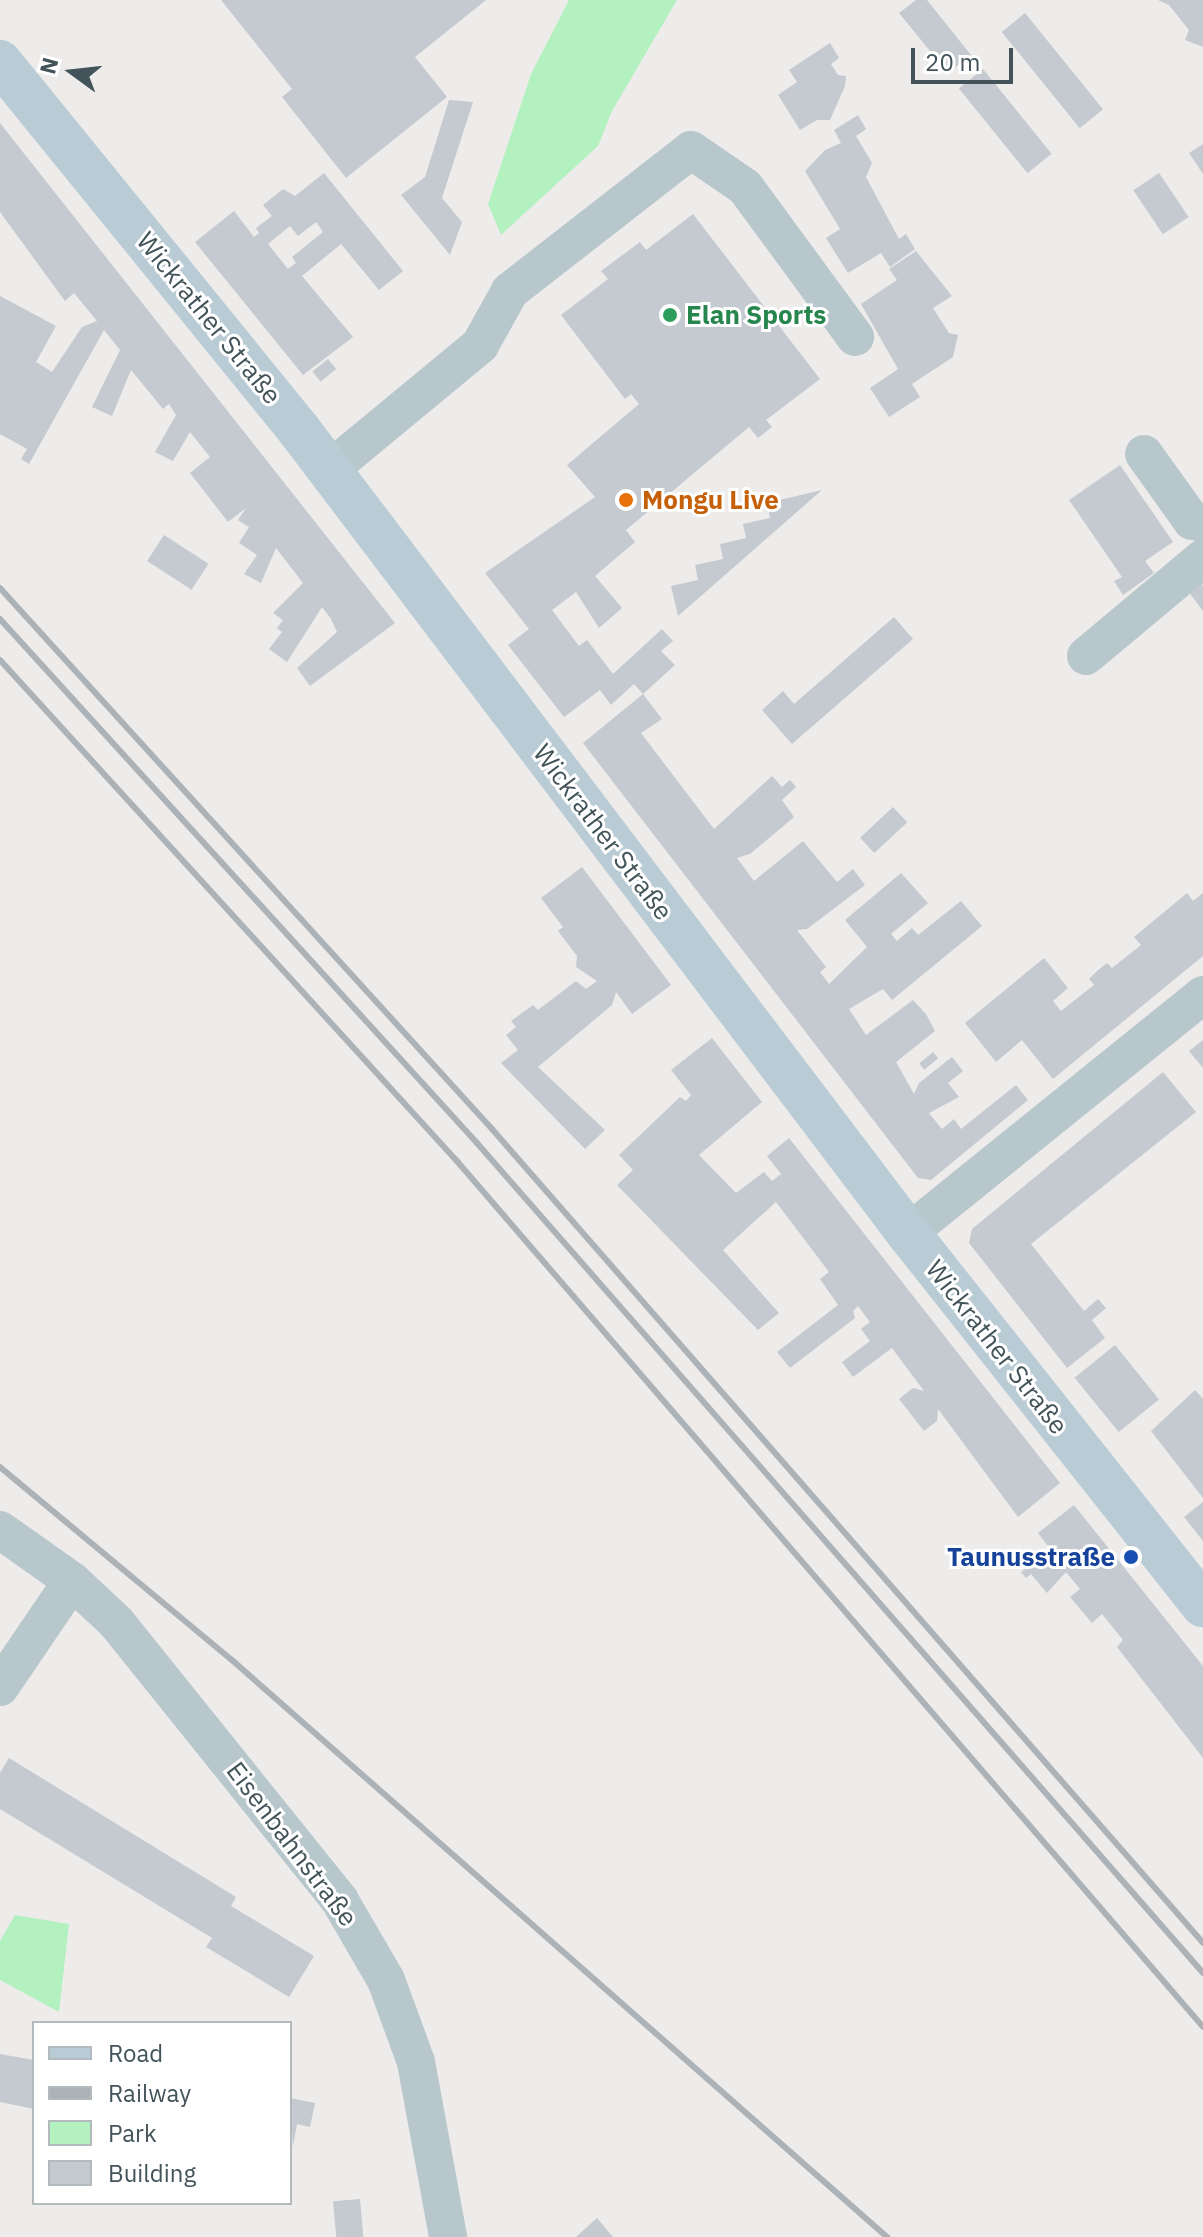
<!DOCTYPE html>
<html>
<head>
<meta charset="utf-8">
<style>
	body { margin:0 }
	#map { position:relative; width:1203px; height:2237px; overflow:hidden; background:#eeebeb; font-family:"IBM Plex Sans",sans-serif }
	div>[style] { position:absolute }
	.green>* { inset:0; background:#b4f1c0 }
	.building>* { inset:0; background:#c4cacf; transform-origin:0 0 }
	.minor>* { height:38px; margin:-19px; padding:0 19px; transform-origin:19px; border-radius:19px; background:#b8c7cc }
	.secondary>* { height:44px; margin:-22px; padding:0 22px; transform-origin:22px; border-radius:22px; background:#b9cbd4 }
	.rail>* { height:6px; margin:-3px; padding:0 3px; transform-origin:3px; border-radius:3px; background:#adb2b6 }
	.dots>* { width:22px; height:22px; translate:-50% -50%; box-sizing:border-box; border:4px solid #fff; border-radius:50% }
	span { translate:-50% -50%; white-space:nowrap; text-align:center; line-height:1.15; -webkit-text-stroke:6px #fff; paint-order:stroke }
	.leisure-label { font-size:26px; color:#27864d; font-weight:700 }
	.left { translate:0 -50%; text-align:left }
	.street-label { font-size:26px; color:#425359 }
	.food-label { font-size:26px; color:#c56008; font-weight:700 }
	.transit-label { font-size:26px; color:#164399; font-weight:700 }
	.right { translate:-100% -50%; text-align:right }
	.legend { position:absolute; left:32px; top:2021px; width:260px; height:184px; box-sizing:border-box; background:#fff; border:2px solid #b3babd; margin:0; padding:10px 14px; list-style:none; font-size:24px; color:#425359 }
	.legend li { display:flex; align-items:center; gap:16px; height:40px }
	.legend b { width:40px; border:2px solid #b3babd }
	.north { position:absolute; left:32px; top:32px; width:80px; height:80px; -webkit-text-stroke:6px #fff; paint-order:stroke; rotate:285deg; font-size:22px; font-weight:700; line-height:32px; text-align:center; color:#425359 }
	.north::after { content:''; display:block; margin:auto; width:28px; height:36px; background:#425359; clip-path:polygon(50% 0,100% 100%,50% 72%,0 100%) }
	.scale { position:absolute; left:911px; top:48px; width:102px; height:36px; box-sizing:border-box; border:4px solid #425359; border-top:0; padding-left:10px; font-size:24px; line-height:28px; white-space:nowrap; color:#425359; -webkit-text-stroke:6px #fff; paint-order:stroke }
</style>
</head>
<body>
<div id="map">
	<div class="green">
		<i style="clip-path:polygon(569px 0,677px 0,612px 111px,598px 146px,501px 235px,488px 204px,531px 74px)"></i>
		<i style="clip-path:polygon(15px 1915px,69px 1924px,59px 2012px,0 1980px,0 1941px)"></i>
	</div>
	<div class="building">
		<i style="clip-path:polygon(221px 0,486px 0,415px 57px,447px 97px,346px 178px,282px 97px,292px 89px)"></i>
		<i style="clip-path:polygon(916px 0,927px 0,971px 55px,948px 73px,899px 13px)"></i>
		<i style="clip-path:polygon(1158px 0,1203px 0,1203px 47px,1185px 40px,1189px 30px,1169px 5px)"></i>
		<i style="left:1025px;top:13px;width:124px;height:30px;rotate:51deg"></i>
		<i style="clip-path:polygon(830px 43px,839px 58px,831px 64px,838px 75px,846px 76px,845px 86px,830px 120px,817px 120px,800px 130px,778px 95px,797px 82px,789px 70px)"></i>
		<i style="left:983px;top:69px;width:109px;height:31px;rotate:51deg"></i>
		<i style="clip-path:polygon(449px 100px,473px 102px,442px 198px,462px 222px,450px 255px,401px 195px,425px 177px)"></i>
		<i style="clip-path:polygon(858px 115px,866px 129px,856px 136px,872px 163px,866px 177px,899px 239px,906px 234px,915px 249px,890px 267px,881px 253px,848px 273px,826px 238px,840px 229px,805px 171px,825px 150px,841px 143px,834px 130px)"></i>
		<i style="clip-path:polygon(0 123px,395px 623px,310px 686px,297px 668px,337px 632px,331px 619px,322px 607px,287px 662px,269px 649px,282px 632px,277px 628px,283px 620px,273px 613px,303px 583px,276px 548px,261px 583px,244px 574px,257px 555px,239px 543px,249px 527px,238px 520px,246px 508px,228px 522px,190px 473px,210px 457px,190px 432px,173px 461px,155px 452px,176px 415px,169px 404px,163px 409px,131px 370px,112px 416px,92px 407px,120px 350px,104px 330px,29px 464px,21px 459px,27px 449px,0 434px,0 296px,56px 326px,36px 362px,52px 372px,82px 327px,97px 321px,74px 293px,65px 301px,0 212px)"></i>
		<i style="clip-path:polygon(1203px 144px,1203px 174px,1189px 153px)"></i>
		<i style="clip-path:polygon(evenodd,324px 173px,403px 271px,379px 290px,341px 244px,302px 276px,353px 337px,303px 375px,195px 242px,234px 211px,254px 237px,259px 233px,256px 228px,272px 216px,263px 205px,283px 189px,295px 196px,324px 173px,316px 222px,323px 232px,292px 257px,296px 263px,288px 269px,268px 244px,290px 226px,298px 236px,316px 222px)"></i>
		<i style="left:1159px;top:173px;width:53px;height:31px;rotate:56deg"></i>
		<i style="clip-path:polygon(693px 214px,820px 379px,766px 420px,772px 427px,758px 438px,749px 427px,626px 530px,635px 542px,595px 576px,622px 608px,599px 628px,576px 592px,552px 610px,579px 646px,587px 640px,613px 674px,662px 629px,673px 641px,661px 651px,675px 665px,643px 694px,634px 684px,611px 705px,600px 690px,564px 717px,508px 645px,529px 629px,485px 573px,595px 497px,567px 465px,639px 404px,631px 394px,625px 399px,561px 315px,608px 279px,601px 271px,640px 242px,646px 250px)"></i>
		<i style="clip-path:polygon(916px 251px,952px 296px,933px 308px,949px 333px,958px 335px,953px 357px,912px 384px,920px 397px,889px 417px,870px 388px,898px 369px,861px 304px,897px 280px,889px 269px)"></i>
		<i style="left:328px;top:359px;width:13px;height:20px;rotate:51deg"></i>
		<i style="clip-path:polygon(1120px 465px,1173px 542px,1145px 561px,1154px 573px,1123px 595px,1114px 581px,1122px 577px,1069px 500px)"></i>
		<i style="clip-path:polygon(822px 490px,725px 575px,678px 616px,671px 586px,698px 580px,695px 565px,723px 559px,720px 544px,746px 538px,743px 524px,770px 518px,767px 503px)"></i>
		<i style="left:164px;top:535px;width:53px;height:31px;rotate:33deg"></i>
		<i style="clip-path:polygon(1200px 582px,1203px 586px,1203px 611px,1188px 591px)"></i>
		<i style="clip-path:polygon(894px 617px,913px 639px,792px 744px,762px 710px,783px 691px,794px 704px)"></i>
		<i style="clip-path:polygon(643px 694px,662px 719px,641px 733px,714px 829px,772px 776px,782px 787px,790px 780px,796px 787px,782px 800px,794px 817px,750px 854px,737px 858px,754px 881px,803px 841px,837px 882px,853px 869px,865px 885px,807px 929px,797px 930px,826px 967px,820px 972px,829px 984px,867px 947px,845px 920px,901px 873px,928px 903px,891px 934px,897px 941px,912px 928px,918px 935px,961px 901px,982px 926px,892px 1000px,883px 989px,849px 1009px,866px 1035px,913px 1000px,926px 1014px,935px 1031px,896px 1062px,914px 1094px,919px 1083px,952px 1057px,963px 1071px,948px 1083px,959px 1097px,929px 1113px,942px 1129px,954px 1119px,961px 1129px,1016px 1085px,1028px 1100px,931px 1180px,918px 1178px,583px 743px)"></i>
		<i style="left:893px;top:807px;width:21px;height:45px;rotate:47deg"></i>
		<i style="clip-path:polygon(582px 867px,671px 985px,632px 1014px,616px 992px,612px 1005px,538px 1067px,605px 1130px,585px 1149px,501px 1063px,518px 1050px,506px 1035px,516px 1027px,511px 1021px,533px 1005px,538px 1010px,576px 981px,586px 989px,597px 981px,576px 967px,577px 956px,558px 931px,563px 927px,541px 898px)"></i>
		<i style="clip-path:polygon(1187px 893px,1193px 901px,1203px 893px,1203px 956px,1053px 1079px,1022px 1040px,996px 1062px,965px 1023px,1044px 958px,1068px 988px,1053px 1001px,1061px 1011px,1094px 985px,1089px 979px,1097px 971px,1107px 963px,1112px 968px,1141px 945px,1134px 937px)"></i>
		<i style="clip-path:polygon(712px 1038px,762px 1102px,699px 1155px,736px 1193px,764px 1172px,772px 1181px,781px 1174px,767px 1156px,789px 1138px,1060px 1483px,1018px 1517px,938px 1409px,937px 1421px,924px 1431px,899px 1399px,913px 1388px,924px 1391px,892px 1348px,853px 1377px,842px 1362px,870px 1341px,861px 1329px,870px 1322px,858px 1306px,853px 1311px,855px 1318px,790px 1368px,777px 1352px,838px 1305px,820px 1279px,829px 1272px,776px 1202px,723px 1250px,779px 1313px,758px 1330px,617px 1185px,633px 1170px,619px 1155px,680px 1097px,686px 1101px,691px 1095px,671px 1070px)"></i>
		<i style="clip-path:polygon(1203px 1040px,1203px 1068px,1189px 1051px)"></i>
		<i style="left:933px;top:1052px;width:8px;height:18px;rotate:50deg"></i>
		<i style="clip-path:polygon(1163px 1072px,1196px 1112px,1031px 1244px,1084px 1311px,1098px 1299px,1106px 1308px,1092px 1320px,1105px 1338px,1067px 1368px,969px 1243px,972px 1229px)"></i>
		<i style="left:1115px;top:1345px;width:70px;height:52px;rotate:51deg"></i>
		<i style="clip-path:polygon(1195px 1390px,1203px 1399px,1203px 1498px,1151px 1431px)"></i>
		<i style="clip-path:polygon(1203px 1502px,1203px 1541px,1184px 1517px)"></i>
		<i style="clip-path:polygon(1074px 1505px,1203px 1666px,1203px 1758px,1117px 1647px,1123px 1640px,1102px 1614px,1092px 1623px,1070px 1597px,1080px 1589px,1066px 1572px,1047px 1593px,1031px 1574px,1026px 1578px,1021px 1572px,1051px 1550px,1038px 1533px)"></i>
		<i style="clip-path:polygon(9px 1758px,236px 1897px,231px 1906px,314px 1956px,289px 1997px,206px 1947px,212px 1938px,0 1809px,0 1773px)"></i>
		<i style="clip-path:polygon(0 2054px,34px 2060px,34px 2109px,0 2102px)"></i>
		<i style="clip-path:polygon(290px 2098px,315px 2103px,310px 2127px,297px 2124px,293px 2147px)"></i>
		<i style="left:360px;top:2199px;width:38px;height:27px;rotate:85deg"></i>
		<i style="clip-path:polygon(597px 2218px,613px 2237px,576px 2237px)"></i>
	</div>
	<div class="minor">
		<i style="left:1144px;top:454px;width:82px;rotate:54.4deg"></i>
		<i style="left:1192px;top:521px;width:11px;rotate:10deg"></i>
		<i style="left:329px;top:470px;width:196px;rotate:-39.6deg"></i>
		<i style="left:480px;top:345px;width:62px;rotate:-60.9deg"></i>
		<i style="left:510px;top:291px;width:229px;rotate:-37.9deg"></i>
		<i style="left:691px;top:150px;width:65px;rotate:34.4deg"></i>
		<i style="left:745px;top:187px;width:186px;rotate:53.7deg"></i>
		<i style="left:1086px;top:656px;width:153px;rotate:-39.9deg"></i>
		<i style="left:908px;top:1233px;width:379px;rotate:-38.9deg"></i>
		<i style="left:0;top:1530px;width:88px;rotate:35.3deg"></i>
		<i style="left:72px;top:1581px;width:60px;rotate:43deg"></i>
		<i style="left:116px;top:1622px;width:358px;rotate:51.2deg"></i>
		<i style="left:340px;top:1901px;width:91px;rotate:59.8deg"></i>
		<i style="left:386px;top:1980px;width:87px;rotate:69.9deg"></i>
		<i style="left:416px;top:2062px;width:178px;rotate:79.6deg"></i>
		<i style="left:0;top:1687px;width:128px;rotate:-55.8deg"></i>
	</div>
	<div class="secondary">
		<i style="left:0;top:62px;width:474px;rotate:50.9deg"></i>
		<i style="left:299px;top:430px;width:1008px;rotate:52.82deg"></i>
		<i style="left:908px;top:1233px;width:475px;rotate:51.6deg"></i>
	</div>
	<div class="rail">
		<i style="left:0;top:588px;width:731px;rotate:47.72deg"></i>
		<i style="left:492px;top:1129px;width:1081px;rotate:48.86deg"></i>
		<i style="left:0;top:619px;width:709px;rotate:47.69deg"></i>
		<i style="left:477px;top:1143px;width:1103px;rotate:48.82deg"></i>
		<i style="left:0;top:660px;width:677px;rotate:47.64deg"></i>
		<i style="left:456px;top:1160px;width:1144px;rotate:49.25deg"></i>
		<i style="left:0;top:1467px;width:302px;rotate:39.8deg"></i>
		<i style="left:232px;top:1660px;width:873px;rotate:41.38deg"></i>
	</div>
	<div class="dots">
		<i style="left:670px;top:315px;background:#2e9e5b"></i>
		<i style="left:626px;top:500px;background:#e8710a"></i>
		<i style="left:1131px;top:1557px;background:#1a4fb4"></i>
	</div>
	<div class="leisure-label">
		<span class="left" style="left:686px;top:315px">Elan Sports</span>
	</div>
	<div class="street-label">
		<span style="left:209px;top:318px;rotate:51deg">Wickrather Straße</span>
		<span style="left:603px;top:832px;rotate:53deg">Wickrather Straße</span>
		<span style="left:997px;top:1347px;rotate:52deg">Wickrather Straße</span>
		<span style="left:292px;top:1844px;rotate:53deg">Eisenbahnstraße</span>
	</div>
	<div class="food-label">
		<span class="left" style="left:642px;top:500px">Mongu Live</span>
	</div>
	<div class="transit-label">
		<span class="right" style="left:1115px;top:1557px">Taunusstraße</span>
	</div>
	<ul class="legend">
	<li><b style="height:10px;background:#b9cbd4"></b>Road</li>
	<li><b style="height:10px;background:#adb2b6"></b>Railway</li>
	<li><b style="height:22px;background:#b4f1c0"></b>Park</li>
	<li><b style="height:22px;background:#c4cacf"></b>Building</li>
	</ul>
	<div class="north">N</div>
	<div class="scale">20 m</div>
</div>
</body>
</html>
